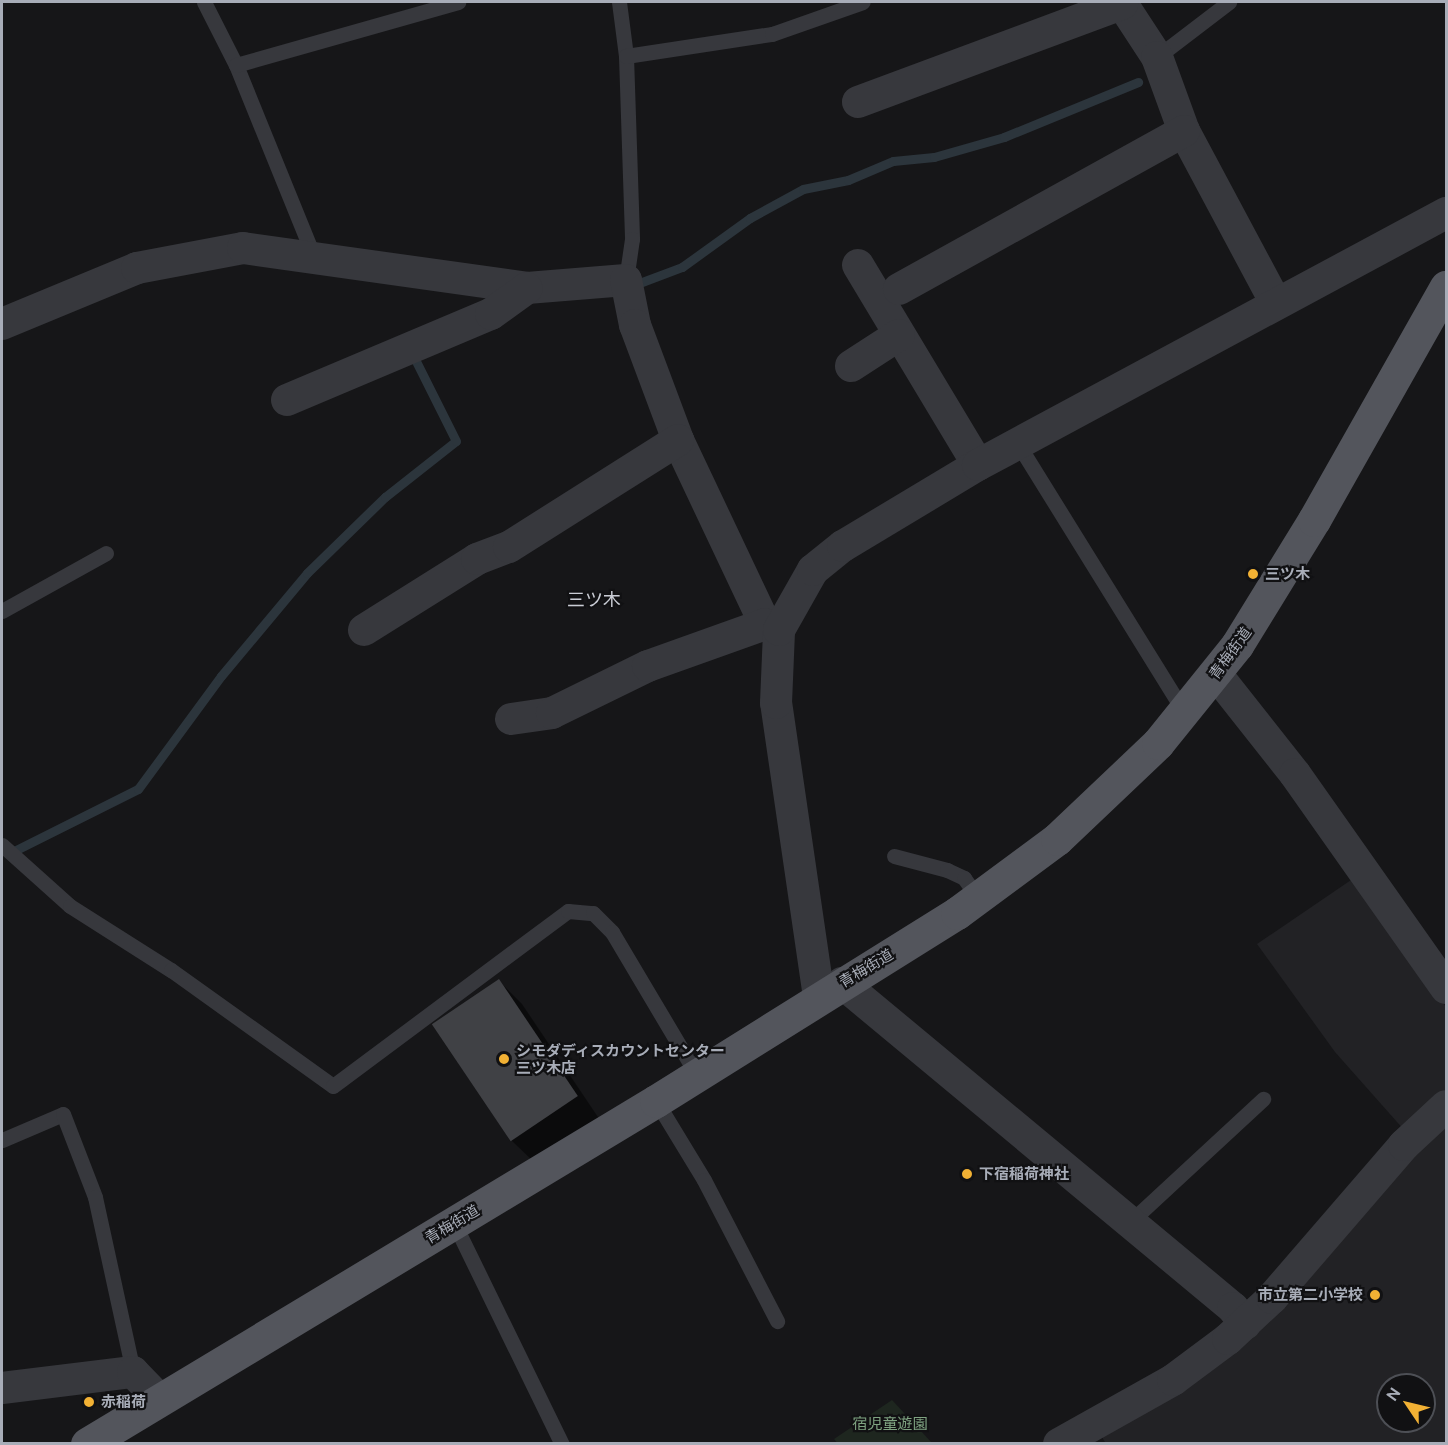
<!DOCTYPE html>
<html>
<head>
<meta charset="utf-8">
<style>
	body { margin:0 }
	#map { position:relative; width:1448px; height:1445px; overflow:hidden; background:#161618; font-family:Ubuntu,"Noto Sans JP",sans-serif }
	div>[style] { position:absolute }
	.built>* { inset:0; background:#222225 }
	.green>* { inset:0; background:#1e261f }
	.shadow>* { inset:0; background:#0007 }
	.stream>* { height:9px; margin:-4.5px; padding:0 4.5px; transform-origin:4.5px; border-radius:4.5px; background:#2c353c }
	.building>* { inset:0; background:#404145; transform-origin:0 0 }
	.service>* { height:15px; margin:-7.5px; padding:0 7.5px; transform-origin:7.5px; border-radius:7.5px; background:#37383d }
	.minor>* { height:32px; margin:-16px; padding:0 16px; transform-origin:16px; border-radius:16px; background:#37383d }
	.primary>* { height:33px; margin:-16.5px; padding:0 16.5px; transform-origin:16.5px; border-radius:16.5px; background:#53555c }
	.dots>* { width:16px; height:16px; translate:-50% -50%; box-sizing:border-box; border:3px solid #111113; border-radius:50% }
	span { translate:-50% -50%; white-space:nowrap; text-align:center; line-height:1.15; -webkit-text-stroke:4.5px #111113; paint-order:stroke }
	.poi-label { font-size:15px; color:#a8adb8; font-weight:700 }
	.left { translate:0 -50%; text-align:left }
	.right { translate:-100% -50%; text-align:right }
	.street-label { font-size:15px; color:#a8adb8 }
	.park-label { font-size:15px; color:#7fa381 }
	.quarter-label { font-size:18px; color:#c9ccd4 }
	.frame { position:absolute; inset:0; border:3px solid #a8adb8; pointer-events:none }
	.north { position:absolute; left:1376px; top:1373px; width:60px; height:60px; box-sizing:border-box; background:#111113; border:2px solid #4d4f55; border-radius:50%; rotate:305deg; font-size:16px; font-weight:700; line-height:24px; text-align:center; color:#a8adb8 }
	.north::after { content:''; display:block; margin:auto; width:21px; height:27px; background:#f2b134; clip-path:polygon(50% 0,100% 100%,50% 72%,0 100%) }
</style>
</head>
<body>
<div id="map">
	<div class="built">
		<i style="clip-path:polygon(1354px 878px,1446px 1007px,1446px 1093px,1405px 1131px,1335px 1052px,1257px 944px)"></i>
		<i style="clip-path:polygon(evenodd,1446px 1123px,1446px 1443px,1106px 1444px,1102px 1437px,1179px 1385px,1446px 1123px,1388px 1385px,1424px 1385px,1424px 1421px,1388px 1421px,1388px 1385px)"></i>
	</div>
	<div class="green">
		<i style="clip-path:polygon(892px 1400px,932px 1443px,838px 1444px,834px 1439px)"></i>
	</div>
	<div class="shadow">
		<i style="clip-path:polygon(499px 981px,522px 1004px,600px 1120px,536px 1164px,512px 1141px,435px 1026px)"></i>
	</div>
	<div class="stream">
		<i style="left:642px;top:282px;width:43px;rotate:-20.6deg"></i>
		<i style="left:682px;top:267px;width:84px;rotate:-35.8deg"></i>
		<i style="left:750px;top:218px;width:60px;rotate:-28.7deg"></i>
		<i style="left:803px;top:189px;width:46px;rotate:-11.3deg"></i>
		<i style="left:848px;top:180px;width:49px;rotate:-22.9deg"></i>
		<i style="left:893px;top:161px;width:41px;rotate:-5.6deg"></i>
		<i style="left:934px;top:157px;width:73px;rotate:-15.9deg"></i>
		<i style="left:1004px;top:137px;width:145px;rotate:-22.3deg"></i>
		<i style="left:16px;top:850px;width:136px;rotate:-26.6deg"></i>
		<i style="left:138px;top:789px;width:140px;rotate:-53.7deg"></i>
		<i style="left:221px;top:676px;width:134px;rotate:-50.1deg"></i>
		<i style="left:307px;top:573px;width:109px;rotate:-44.3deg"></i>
		<i style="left:385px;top:497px;width:90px;rotate:-38.3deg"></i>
		<i style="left:456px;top:441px;width:94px;rotate:-116.6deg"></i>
	</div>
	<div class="building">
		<i style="left:499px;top:979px;width:141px;height:81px;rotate:56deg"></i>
	</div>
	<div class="service">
		<i style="left:204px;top:2px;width:71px;rotate:63.1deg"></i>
		<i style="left:236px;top:65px;width:205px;rotate:67.9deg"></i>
		<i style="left:619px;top:2px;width:54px;rotate:82.6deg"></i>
		<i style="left:626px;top:56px;width:183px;rotate:88.1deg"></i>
		<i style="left:632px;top:239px;width:41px;rotate:98.3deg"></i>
		<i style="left:626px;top:56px;width:148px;rotate:-8.6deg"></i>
		<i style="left:772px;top:34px;width:96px;rotate:-19.4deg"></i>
		<i style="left:1157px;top:57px;width:91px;rotate:-37.4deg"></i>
		<i style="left:236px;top:65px;width:231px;rotate:-15.8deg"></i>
		<i style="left:1018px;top:444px;width:315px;rotate:58.2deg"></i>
		<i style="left:2px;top:611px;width:119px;rotate:-29.1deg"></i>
		<i style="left:2px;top:845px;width:91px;rotate:41.9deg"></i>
		<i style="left:70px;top:906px;width:120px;rotate:32.4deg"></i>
		<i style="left:171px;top:970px;width:199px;rotate:35.6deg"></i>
		<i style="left:333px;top:1086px;width:293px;rotate:-36.7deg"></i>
		<i style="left:568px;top:911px;width:25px;rotate:5deg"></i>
		<i style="left:593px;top:913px;width:27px;rotate:45deg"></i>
		<i style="left:612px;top:932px;width:166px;rotate:59.3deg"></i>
		<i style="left:894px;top:856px;width:55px;rotate:14.8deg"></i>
		<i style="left:947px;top:870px;width:19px;rotate:25deg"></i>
		<i style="left:964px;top:878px;width:24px;rotate:55deg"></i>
		<i style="left:656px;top:1101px;width:92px;rotate:58.7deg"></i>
		<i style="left:704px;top:1180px;width:159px;rotate:62.6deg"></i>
		<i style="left:2px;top:1140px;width:66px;rotate:-23.1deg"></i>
		<i style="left:63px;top:1114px;width:89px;rotate:68.9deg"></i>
		<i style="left:95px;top:1197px;width:179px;rotate:77.7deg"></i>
		<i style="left:454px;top:1223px;width:246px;rotate:64deg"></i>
		<i style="left:1129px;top:1223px;width:183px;rotate:-42.8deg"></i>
	</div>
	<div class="minor">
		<i style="left:1121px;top:2px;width:66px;rotate:56.8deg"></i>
		<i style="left:1157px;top:57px;width:79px;rotate:70deg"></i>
		<i style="left:1184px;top:131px;width:195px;rotate:61.9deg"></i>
		<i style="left:858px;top:102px;width:282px;rotate:-20.4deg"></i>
		<i style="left:858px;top:265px;width:233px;rotate:59deg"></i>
		<i style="left:899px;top:289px;width:326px;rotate:-29deg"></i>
		<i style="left:2px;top:324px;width:146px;rotate:-22.5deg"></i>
		<i style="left:137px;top:268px;width:108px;rotate:-10.7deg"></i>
		<i style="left:243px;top:248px;width:287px;rotate:8deg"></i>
		<i style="left:527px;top:288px;width:99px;rotate:-4.6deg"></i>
		<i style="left:626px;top:280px;width:46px;rotate:78.7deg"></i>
		<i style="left:635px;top:325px;width:123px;rotate:69.5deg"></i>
		<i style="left:678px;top:440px;width:204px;rotate:64.7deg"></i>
		<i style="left:765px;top:624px;width:15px;rotate:23deg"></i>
		<i style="left:851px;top:366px;width:57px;rotate:-32.9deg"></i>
		<i style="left:287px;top:400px;width:221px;rotate:-22.9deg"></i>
		<i style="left:491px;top:314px;width:44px;rotate:-35.8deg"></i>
		<i style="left:364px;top:630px;width:133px;rotate:-32.1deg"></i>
		<i style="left:477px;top:559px;width:34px;rotate:-21deg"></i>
		<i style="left:509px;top:547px;width:200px;rotate:-32.3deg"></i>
		<i style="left:1216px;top:674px;width:127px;rotate:51.7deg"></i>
		<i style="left:1295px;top:774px;width:262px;rotate:54.8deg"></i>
		<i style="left:511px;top:719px;width:41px;rotate:-8.3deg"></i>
		<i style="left:552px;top:713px;width:107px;rotate:-26.1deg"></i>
		<i style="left:648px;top:666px;width:124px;rotate:-19.7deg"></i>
		<i style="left:842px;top:983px;width:508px;rotate:39.73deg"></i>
		<i style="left:1233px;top:1308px;width:20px;rotate:53deg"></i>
		<i style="left:819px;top:997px;width:297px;rotate:-98.3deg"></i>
		<i style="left:776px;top:703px;width:73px;rotate:-87.6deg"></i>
		<i style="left:779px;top:630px;width:69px;rotate:-60.5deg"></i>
		<i style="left:813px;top:570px;width:38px;rotate:-39deg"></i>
		<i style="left:843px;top:546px;width:157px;rotate:-31deg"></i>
		<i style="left:978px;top:465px;width:532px;rotate:-28.3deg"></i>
		<i style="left:2px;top:1388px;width:132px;rotate:-7deg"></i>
		<i style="left:133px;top:1372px;width:37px;rotate:46deg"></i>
		<i style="left:1059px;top:1444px;width:131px;rotate:-29.3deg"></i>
		<i style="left:1173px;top:1380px;width:69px;rotate:-36.7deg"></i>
		<i style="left:1228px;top:1339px;width:60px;rotate:-43deg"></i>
		<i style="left:1272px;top:1298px;width:202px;rotate:-49.2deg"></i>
		<i style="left:1404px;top:1145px;width:57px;rotate:-42.9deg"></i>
	</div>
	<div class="primary">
		<i style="left:87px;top:1444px;width:664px;rotate:-31.08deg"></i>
		<i style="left:656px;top:1101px;width:355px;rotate:-32deg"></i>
		<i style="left:957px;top:913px;width:124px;rotate:-36.5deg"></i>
		<i style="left:1057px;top:839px;width:139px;rotate:-43.5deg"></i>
		<i style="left:1158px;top:743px;width:126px;rotate:-51.1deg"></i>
		<i style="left:1237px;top:645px;width:147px;rotate:-58.4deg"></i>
		<i style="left:1314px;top:520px;width:268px;rotate:-60.5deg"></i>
	</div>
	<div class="dots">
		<i style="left:1253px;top:574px;background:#f2b134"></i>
		<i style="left:504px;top:1059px;background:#f2b134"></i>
		<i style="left:967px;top:1174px;background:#f2b134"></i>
		<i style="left:1375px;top:1295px;background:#f2b134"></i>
		<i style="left:89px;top:1402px;background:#f2b134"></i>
	</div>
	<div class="poi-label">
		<span class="left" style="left:1265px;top:574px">三ツ木</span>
		<span class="left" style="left:516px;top:1059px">シモダディスカウントセンター<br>三ツ木店</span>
		<span class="left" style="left:979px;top:1174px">下宿稲荷神社</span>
		<span class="right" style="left:1363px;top:1295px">市立第二小学校</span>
		<span class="left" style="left:101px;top:1402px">赤稲荷</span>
	</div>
	<div class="street-label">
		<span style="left:1230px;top:653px;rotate:-54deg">青梅街道</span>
		<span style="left:866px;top:968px;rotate:-31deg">青梅街道</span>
		<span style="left:452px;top:1224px;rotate:-31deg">青梅街道</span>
	</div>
	<div class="park-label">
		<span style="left:890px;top:1424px">宿児童遊園</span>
	</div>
	<div class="quarter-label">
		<span style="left:594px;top:599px">三ツ木</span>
	</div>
	<div class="frame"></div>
	<div class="north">N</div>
</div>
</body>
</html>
